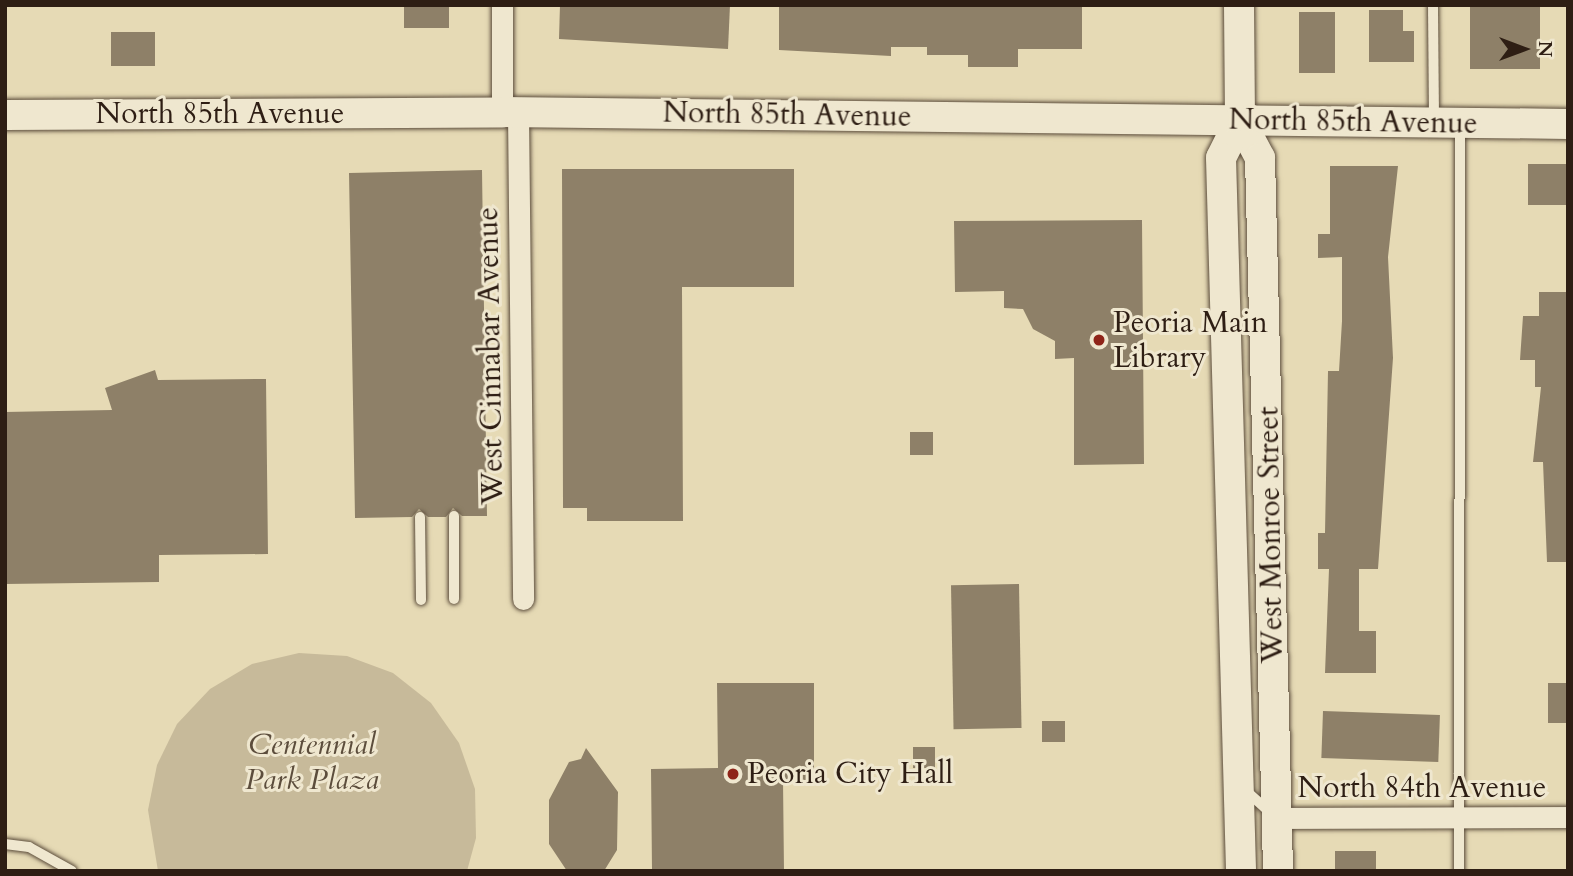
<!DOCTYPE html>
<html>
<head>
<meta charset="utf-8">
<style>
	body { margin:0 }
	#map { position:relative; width:1573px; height:876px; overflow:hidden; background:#e6dab5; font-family:Cardo,serif }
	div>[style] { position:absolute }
	.green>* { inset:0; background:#c7ba9a }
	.building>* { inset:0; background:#8e8068; transform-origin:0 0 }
	.roads { filter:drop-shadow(0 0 2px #5c4d3c) drop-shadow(0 0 2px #5c4d3c) }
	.lane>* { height:10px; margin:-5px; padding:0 5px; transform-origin:5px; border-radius:5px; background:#efe7cf }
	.street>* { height:21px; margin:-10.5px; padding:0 10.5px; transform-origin:10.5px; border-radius:10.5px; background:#efe7cf }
	.secondary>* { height:30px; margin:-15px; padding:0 15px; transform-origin:15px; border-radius:15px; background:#efe7cf }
	.dots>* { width:19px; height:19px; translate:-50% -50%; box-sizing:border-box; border:4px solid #efe7cf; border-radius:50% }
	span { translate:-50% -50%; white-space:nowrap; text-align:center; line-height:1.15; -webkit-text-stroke:6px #efe7cf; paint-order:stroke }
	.street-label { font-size:30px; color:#2e1e14 }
	.poi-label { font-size:30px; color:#2e1e14 }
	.left { translate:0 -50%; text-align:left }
	.park-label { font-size:30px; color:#5c4d3c; font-style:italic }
	.frame { position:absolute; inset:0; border:7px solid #2e1e14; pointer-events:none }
	.north { position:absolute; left:1489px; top:14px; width:70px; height:70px; -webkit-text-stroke:5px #efe7cf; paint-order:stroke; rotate:90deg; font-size:19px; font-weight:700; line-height:28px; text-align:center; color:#2e1e14 }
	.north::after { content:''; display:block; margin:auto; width:24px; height:32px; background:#2e1e14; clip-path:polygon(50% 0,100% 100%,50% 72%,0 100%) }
</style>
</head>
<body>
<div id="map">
	<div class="green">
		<i style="clip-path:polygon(299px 653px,347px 656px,393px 673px,431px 703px,459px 743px,475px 789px,476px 838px,467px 871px,158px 871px,148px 810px,157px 765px,177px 724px,210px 689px,252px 664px)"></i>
	</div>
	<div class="building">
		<i style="left:404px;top:5px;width:45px;height:23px"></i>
		<i style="clip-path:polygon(560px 5px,730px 5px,728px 49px,559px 39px)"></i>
		<i style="clip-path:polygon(779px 5px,1082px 5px,1082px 49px,1018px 49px,1018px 67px,968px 67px,968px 55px,927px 55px,927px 47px,891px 47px,891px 56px,779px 50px)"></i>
		<i style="left:1470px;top:5px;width:70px;height:64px"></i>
		<i style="clip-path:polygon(1369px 10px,1403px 10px,1403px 31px,1414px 31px,1414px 62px,1369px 62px)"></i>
		<i style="left:1299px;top:12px;width:36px;height:61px"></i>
		<i style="left:111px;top:32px;width:44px;height:34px"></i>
		<i style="left:1568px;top:164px;width:41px;height:40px;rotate:90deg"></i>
		<i style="clip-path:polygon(1330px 166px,1398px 166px,1388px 257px,1393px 358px,1378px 569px,1359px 569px,1359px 631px,1376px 631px,1376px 673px,1325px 673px,1329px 569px,1318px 569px,1318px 533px,1325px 533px,1328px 371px,1339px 371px,1342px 321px,1342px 257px,1318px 258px,1318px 234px,1330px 234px)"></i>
		<i style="clip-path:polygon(562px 169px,794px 169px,794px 287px,682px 287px,683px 521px,587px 521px,587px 508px,563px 508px)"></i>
		<i style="clip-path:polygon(482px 170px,487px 516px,462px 516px,453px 508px,446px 517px,428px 517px,419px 509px,412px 517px,355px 518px,349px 173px)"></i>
		<i style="clip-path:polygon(1142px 220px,1144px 464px,1074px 465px,1074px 358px,1055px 359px,1055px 341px,1033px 329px,1023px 309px,1004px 308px,1004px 291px,955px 292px,954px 221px)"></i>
		<i style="clip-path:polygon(1539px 292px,1568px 292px,1568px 562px,1547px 562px,1543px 462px,1533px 462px,1541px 387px,1535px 387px,1535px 360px,1520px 360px,1523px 316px,1539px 316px)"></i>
		<i style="clip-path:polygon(155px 370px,158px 380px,266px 379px,268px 554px,159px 555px,159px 582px,5px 584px,5px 412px,112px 410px,105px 388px)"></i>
		<i style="left:910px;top:432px;width:23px;height:23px"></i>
		<i style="left:1019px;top:584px;width:144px;height:68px;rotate:89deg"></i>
		<i style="clip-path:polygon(717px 683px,814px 683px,814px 780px,783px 780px,784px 871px,652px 871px,651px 769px,718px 768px)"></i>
		<i style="left:1548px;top:683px;width:20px;height:40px"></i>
		<i style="left:1323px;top:711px;width:117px;height:47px;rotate:2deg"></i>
		<i style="left:1042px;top:721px;width:23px;height:21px"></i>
		<i style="left:913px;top:747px;width:22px;height:21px"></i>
		<i style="clip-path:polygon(586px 748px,618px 792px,617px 850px,604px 871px,567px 871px,549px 844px,549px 800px,569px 762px,581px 759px)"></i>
		<i style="left:1335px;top:851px;width:41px;height:20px"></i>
	</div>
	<div class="roads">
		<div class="lane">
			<i style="left:1433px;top:5px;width:115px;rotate:89.5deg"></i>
			<i style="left:454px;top:516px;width:83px;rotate:90deg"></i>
			<i style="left:420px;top:517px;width:83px;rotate:89.3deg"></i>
			<i style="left:1243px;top:788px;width:36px;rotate:42deg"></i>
			<i style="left:5px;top:844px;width:24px;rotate:7deg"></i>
			<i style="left:29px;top:847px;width:49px;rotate:29.2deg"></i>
			<i style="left:1459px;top:871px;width:745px;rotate:-89.92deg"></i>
		</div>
		<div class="street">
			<i style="left:502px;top:5px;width:107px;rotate:90deg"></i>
			<i style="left:518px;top:112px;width:487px;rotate:89.4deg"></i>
			<i style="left:1277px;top:818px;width:291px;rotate:-0.2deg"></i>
		</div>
		<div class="secondary">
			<i style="left:1239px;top:5px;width:115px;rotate:89.5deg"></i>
			<i style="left:1240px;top:120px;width:43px;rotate:62.2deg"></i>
			<i style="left:1260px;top:158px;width:713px;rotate:88.55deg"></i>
			<i style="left:5px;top:115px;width:497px;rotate:-0.3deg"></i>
			<i style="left:502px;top:112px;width:1066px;rotate:0.64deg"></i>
			<i style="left:1240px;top:120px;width:42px;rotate:116.6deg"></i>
			<i style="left:1221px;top:158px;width:713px;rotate:88.39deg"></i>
		</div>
	</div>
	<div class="dots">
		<i style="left:1099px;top:340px;background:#8f2418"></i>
		<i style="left:733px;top:774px;background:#8f2418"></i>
	</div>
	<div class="street-label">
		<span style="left:220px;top:114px">North 85th Avenue</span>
		<span style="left:787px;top:115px;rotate:1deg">North 85th Avenue</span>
		<span style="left:1353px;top:122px;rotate:1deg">North 85th Avenue</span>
		<span style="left:491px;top:356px;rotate:-91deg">West Cinnabar Avenue</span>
		<span style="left:1271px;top:535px;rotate:-91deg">West Monroe Street</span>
		<span style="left:1422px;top:788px">North 84th Avenue</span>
	</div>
	<div class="poi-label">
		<span class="left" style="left:1113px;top:340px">Peoria Main<br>Library</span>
		<span class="left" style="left:747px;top:774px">Peoria City Hall</span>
	</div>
	<div class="park-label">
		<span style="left:312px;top:762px">Centennial<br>Park Plaza</span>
	</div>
	<div class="frame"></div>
	<div class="north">N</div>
</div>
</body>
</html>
